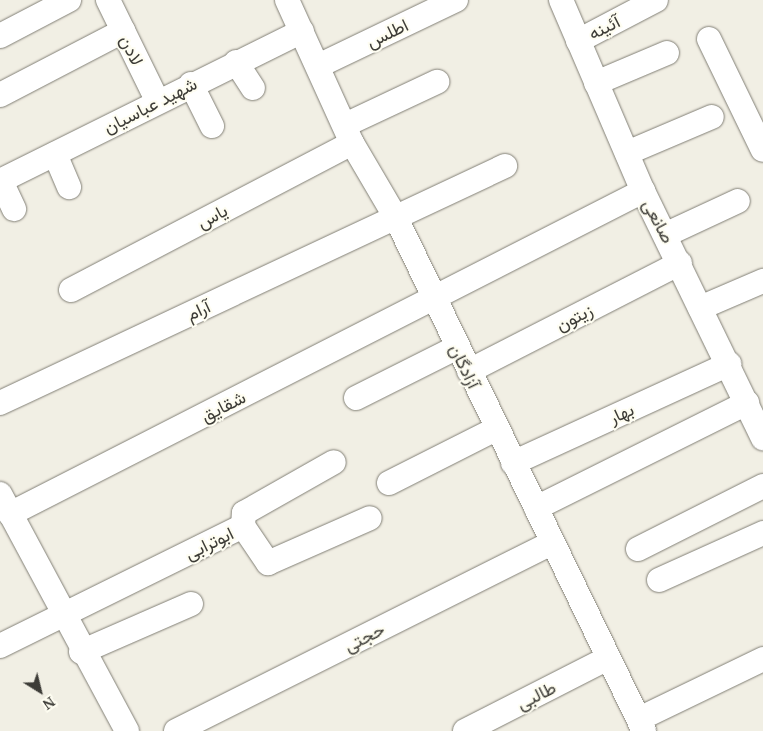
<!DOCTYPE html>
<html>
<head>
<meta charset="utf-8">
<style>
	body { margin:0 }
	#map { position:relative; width:763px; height:731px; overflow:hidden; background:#f1efe4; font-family:"Noto Serif",Vazirmatn,serif }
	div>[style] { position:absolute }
	.roads { filter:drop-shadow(0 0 1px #817f75) drop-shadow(0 0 1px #817f75) }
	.minor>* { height:24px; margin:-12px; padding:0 12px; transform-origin:12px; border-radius:12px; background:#fff }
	span { translate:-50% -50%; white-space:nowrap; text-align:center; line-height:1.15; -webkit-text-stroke:4px #fefdf1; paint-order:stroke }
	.street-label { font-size:18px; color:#3d3c37 }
	.north { position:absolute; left:15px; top:666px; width:50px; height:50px; -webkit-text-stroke:4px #fefdf1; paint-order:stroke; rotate:144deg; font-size:14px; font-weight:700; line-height:20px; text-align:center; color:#3d3c37 }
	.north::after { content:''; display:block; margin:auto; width:18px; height:22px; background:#3d3c37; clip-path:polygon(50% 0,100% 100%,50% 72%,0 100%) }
</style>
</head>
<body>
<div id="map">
	<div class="roads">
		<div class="minor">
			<i style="left:108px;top:0;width:111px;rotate:63.9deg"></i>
			<i style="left:287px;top:0;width:157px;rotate:65.6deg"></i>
			<i style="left:352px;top:143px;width:87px;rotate:59.6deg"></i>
			<i style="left:396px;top:218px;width:570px;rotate:64.2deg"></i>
			<i style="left:561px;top:0;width:208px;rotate:66.8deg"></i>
			<i style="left:643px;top:191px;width:275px;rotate:64.1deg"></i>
			<i style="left:0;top:36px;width:78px;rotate:-27.6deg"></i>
			<i style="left:709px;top:39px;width:123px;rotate:64.1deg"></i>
			<i style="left:578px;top:41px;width:88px;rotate:-27.7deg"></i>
			<i style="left:236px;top:62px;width:31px;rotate:57deg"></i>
			<i style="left:318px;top:66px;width:153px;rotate:-25.6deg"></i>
			<i style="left:596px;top:83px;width:77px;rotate:-22.9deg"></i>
			<i style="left:191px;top:84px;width:47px;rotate:63.4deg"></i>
			<i style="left:0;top:95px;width:139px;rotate:-27.5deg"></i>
			<i style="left:345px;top:125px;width:102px;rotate:-25.1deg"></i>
			<i style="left:627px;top:153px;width:92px;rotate:-23deg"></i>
			<i style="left:55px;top:154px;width:36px;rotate:67deg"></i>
			<i style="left:0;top:181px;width:337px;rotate:-26.4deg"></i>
			<i style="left:1px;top:181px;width:31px;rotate:65deg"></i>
			<i style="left:667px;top:234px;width:78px;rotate:-24.9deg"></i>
			<i style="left:71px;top:290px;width:317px;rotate:-27.6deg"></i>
			<i style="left:700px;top:308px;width:69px;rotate:-23.2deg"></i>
			<i style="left:469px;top:371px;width:237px;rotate:-27.1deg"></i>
			<i style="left:356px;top:398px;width:112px;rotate:-26.6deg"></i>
			<i style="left:0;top:403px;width:558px;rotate:-25.14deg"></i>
			<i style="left:513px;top:463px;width:238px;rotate:-24.6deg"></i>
			<i style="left:389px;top:483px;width:120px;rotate:-26.8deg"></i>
			<i style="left:0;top:494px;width:269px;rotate:61.8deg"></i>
			<i style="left:536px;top:508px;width:236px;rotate:-26.5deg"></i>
			<i style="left:10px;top:514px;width:711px;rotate:-27.03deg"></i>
			<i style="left:243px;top:526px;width:13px;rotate:-86deg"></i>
			<i style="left:244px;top:513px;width:103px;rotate:-29.5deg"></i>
			<i style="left:638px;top:549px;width:140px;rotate:-26.7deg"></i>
			<i style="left:659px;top:580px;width:114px;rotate:-24.3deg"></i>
			<i style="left:0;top:646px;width:271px;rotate:-26.3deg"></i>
			<i style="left:243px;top:526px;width:45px;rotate:56deg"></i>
			<i style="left:268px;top:563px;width:111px;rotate:-23.8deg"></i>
			<i style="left:81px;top:652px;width:120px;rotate:-23.6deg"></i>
			<i style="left:639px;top:719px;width:138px;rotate:-25.8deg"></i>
			<i style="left:176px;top:731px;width:420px;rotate:-26.6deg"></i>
			<i style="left:465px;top:731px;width:161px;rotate:-27deg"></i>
		</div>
	</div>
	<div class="street-label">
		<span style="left:604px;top:27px;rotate:-27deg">آئینه</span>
		<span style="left:387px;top:33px;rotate:-26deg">اطلس</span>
		<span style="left:132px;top:50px;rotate:64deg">لادن</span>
		<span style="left:150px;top:105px;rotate:-27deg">شهید عباسیان</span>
		<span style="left:212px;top:216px;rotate:-28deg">یاس</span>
		<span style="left:659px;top:221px;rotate:62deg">صانعی</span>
		<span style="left:198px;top:310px;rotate:-25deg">آرام</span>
		<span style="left:574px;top:317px;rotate:-27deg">زیتون</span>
		<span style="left:465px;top:366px;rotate:64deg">آزادگان</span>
		<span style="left:223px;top:406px;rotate:-27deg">شقایق</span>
		<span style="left:621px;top:413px;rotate:-25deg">بهار</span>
		<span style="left:209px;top:543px;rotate:-26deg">ابوترابی</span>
		<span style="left:364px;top:637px;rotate:-27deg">حجتی</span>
		<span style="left:536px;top:695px;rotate:-27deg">طالبی</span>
	</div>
	<div class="north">N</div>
</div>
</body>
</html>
